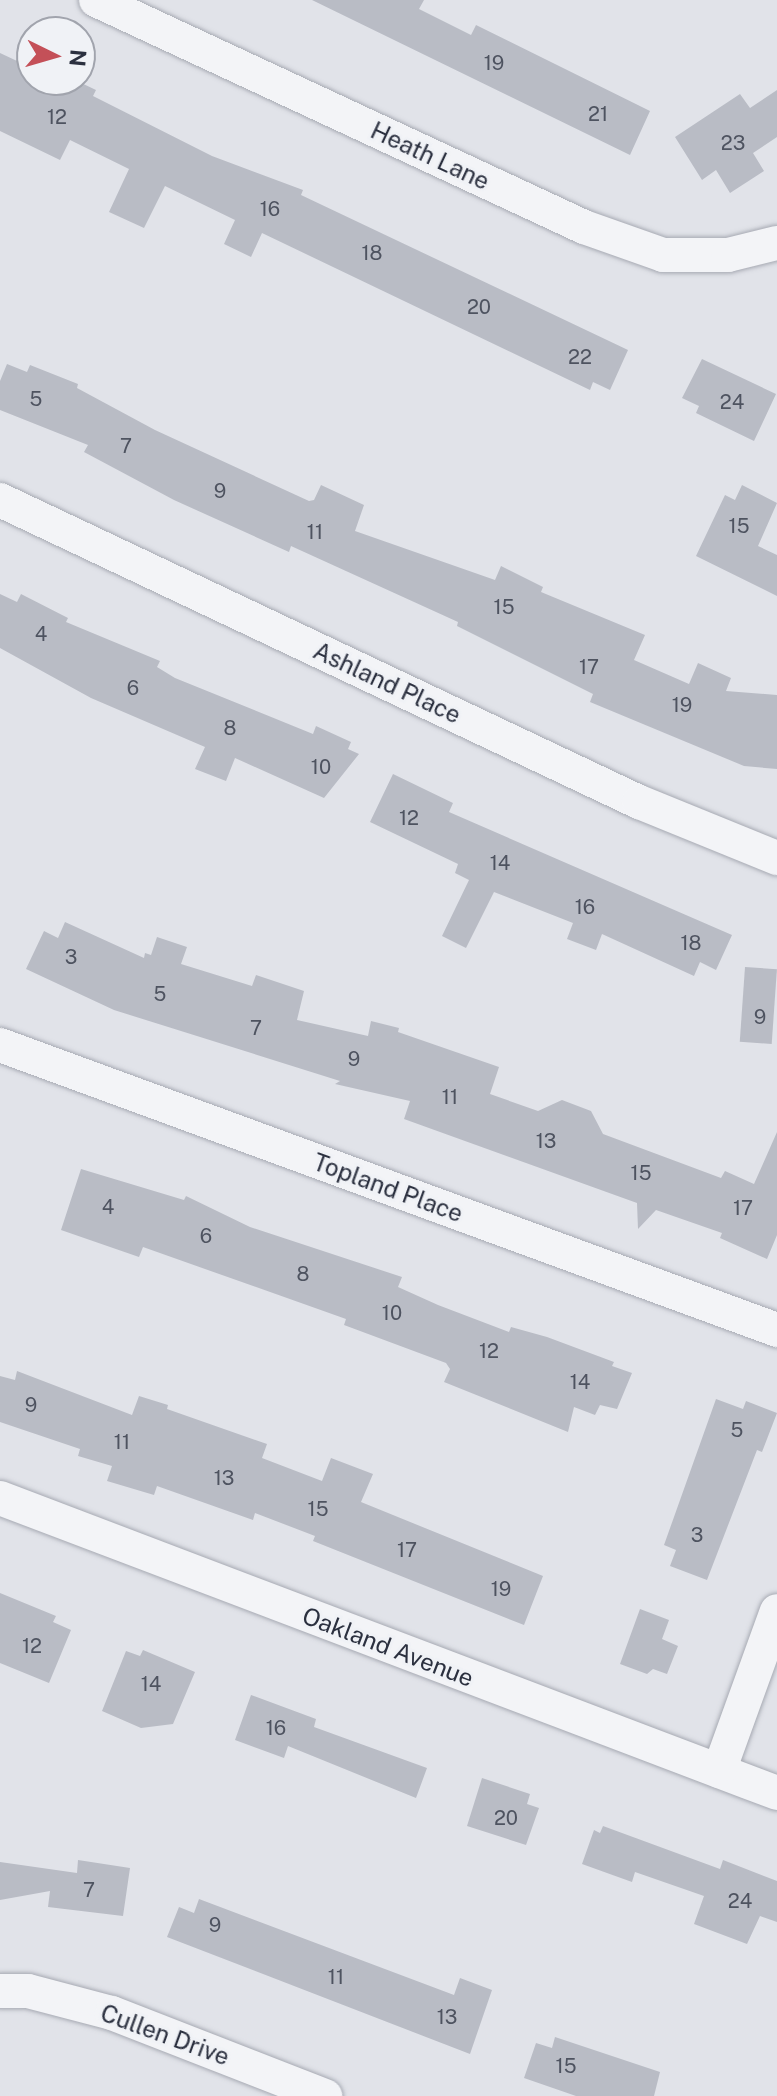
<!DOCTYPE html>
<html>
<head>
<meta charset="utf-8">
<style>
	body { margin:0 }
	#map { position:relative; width:777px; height:2096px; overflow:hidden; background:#e1e3e9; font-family:"Public Sans",sans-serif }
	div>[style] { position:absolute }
	.building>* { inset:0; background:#b9bcc5; transform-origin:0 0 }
	.roads { filter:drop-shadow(0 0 2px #a7aab3) drop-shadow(0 0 2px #a7aab3) }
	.minor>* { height:34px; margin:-17px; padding:0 17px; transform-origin:17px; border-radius:17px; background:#f3f4f7 }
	span { translate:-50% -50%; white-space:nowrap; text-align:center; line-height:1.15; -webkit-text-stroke:6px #f0f2f6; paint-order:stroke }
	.number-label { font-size:20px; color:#4e5360 }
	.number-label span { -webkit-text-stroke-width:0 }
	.street-label { font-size:24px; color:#2b303f }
	.north { position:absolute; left:16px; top:16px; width:80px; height:80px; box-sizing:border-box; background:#f0f2f6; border:2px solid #a1a4ad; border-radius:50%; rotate:95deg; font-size:22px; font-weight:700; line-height:32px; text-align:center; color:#2b303f }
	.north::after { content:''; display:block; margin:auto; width:28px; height:36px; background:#c45058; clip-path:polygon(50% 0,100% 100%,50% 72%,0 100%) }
</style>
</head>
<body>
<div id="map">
	<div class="building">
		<i style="clip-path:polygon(312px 0,424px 0,419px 9px,471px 35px,476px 25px,650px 111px,630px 155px)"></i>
		<i style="clip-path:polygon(0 53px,32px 68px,32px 80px,75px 80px,96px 90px,93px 96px,212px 156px,303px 190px,301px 195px,628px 350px,610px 390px,593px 382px,590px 390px,262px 233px,251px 257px,224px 244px,235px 220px,165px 186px,144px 228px,109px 212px,129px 169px,70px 140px,60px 160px,0 131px)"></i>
		<i style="clip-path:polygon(777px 90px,777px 137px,753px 153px,764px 171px,730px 193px,716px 170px,702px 180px,675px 137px,740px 94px,750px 108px)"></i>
		<i style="clip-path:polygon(702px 359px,776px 394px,754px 441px,696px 413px,699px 406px,682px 398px)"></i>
		<i style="clip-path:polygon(7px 364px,27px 372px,30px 365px,78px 384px,77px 388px,155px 430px,309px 501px,314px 500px,321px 485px,364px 505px,355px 531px,495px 580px,501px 566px,543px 587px,541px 592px,645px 635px,634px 660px,689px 684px,698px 663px,731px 678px,726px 691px,777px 695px,777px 769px,744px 766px,590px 702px,593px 694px,457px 626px,458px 622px,291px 546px,289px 552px,174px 500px,84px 452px,88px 445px,0 410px,0 381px)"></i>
		<i style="clip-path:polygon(742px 485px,777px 503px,758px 546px,777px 555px,777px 596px,696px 556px,725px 495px,735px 500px)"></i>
		<i style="clip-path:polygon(0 594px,17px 602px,21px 594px,68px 618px,66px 622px,160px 661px,157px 667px,175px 678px,313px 734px,316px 726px,351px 742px,348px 749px,359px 754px,324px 798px,235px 758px,226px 781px,195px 769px,205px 747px,91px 698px,0 648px)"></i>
		<i style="clip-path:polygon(393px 774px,453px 803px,449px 812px,732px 935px,716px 970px,700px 962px,694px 976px,602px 934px,596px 950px,567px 939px,573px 923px,494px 892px,466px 948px,442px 936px,469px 880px,455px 873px,458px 864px,370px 822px)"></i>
		<i style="clip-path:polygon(65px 922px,144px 958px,145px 953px,151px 955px,157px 937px,187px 947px,181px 964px,252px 986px,256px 975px,304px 991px,297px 1020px,368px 1036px,371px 1021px,399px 1028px,398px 1032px,499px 1067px,490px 1094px,538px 1111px,562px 1100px,591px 1111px,603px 1134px,721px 1178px,725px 1171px,754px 1184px,777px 1132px,777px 1235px,767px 1259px,720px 1238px,722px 1233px,656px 1210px,638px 1229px,637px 1203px,404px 1119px,410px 1101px,335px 1084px,340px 1081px,114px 1010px,26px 969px,44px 931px,58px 938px)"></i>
		<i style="left:745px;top:967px;width:32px;height:75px;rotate:4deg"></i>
		<i style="clip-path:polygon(81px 1169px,184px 1200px,186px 1196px,250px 1227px,402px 1277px,398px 1287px,438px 1305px,509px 1332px,511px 1327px,547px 1337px,614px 1362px,612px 1366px,632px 1373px,617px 1409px,600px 1405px,595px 1415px,574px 1407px,568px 1432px,444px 1382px,450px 1369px,446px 1363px,344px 1325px,346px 1319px,143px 1247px,139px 1257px,61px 1230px)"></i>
		<i style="clip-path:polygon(17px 1371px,132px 1415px,139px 1396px,168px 1405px,167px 1409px,267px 1444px,262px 1458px,322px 1481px,331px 1458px,373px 1474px,361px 1502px,543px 1576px,524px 1625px,313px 1541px,315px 1536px,255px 1513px,253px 1520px,157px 1486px,154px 1495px,107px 1481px,112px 1466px,78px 1456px,80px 1449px,0 1422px,0 1376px,15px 1380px)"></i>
		<i style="clip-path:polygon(716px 1399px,743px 1409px,746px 1401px,777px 1413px,762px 1452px,757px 1450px,707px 1580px,670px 1566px,676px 1550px,664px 1545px)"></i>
		<i style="clip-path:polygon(0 1593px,56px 1616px,53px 1622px,71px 1630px,49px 1683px,0 1663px)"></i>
		<i style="clip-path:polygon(640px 1609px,669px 1620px,662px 1639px,678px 1646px,667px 1674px,653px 1669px,647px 1674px,620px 1664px)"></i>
		<i style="clip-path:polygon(143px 1650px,195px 1672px,173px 1724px,141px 1728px,102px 1711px,126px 1651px,140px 1656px)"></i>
		<i style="clip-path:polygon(251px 1695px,316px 1719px,314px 1727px,427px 1768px,416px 1798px,288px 1746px,284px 1758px,235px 1740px)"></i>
		<i style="clip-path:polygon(482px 1778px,530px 1794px,527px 1804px,539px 1808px,526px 1845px,467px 1826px)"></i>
		<i style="clip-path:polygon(603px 1826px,720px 1869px,723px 1860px,777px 1881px,777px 1922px,760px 1916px,747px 1944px,694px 1924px,704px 1896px,635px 1872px,632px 1882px,582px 1864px,594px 1830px,600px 1833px)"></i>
		<i style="clip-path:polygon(78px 1860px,130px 1868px,123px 1916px,48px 1907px,50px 1891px,0 1900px,0 1862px,77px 1873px)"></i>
		<i style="clip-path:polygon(199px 1899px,454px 1995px,460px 1978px,492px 1990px,470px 2054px,167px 1937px,179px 1907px,194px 1913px)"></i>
		<i style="clip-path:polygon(555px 2037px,660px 2072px,654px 2096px,576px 2096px,524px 2078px,536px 2043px,552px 2048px)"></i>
	</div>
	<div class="roads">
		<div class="minor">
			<i style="left:96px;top:0;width:538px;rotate:24.95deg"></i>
			<i style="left:584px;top:227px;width:84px;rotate:19.5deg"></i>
			<i style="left:663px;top:255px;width:65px"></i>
			<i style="left:728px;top:255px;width:50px;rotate:-13.8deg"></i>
			<i style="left:0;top:500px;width:707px;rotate:25.3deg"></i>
			<i style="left:639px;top:802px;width:149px;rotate:22.1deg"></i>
			<i style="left:0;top:1045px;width:828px;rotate:20.14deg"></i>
			<i style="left:0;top:1498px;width:831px;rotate:20.79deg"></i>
			<i style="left:719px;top:1771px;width:170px;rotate:-70.1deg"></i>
			<i style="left:0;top:1991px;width:28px"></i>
			<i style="left:28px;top:1991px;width:87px;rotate:14.7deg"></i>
			<i style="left:112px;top:2013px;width:229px;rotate:21.3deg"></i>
		</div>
	</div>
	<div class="number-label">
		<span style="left:494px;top:63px">19</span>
		<span style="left:598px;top:114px">21</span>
		<span style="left:57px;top:117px">12</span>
		<span style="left:733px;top:143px">23</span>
		<span style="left:270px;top:209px">16</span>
		<span style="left:372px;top:253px">18</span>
		<span style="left:479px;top:307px">20</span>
		<span style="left:580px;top:357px">22</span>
		<span style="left:36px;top:399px">5</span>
		<span style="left:732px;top:402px">24</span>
		<span style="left:126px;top:446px">7</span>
		<span style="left:220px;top:491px">9</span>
		<span style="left:739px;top:526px">15</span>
		<span style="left:315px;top:532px">11</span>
		<span style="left:504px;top:607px">15</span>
		<span style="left:41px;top:634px">4</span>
		<span style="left:589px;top:667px">17</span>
		<span style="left:133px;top:688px">6</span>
		<span style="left:682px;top:705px">19</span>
		<span style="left:230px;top:728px">8</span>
		<span style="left:321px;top:767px">10</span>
		<span style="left:409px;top:818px">12</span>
		<span style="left:500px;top:863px">14</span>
		<span style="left:585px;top:907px">16</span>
		<span style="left:691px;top:943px">18</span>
		<span style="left:71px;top:957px">3</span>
		<span style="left:160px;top:994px">5</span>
		<span style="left:760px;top:1017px">9</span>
		<span style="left:256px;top:1028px">7</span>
		<span style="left:354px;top:1059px">9</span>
		<span style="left:450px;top:1097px">11</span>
		<span style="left:546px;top:1141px">13</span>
		<span style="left:641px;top:1173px">15</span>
		<span style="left:108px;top:1207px">4</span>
		<span style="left:743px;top:1208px">17</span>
		<span style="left:206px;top:1236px">6</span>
		<span style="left:303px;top:1274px">8</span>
		<span style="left:392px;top:1313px">10</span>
		<span style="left:489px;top:1351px">12</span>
		<span style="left:580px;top:1382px">14</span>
		<span style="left:31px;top:1405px">9</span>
		<span style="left:737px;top:1430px">5</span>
		<span style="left:122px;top:1442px">11</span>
		<span style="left:224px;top:1478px">13</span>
		<span style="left:318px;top:1509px">15</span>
		<span style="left:697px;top:1535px">3</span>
		<span style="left:407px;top:1550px">17</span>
		<span style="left:501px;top:1589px">19</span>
		<span style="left:32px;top:1646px">12</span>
		<span style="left:151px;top:1684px">14</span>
		<span style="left:276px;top:1728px">16</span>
		<span style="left:506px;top:1818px">20</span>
		<span style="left:89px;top:1890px">7</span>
		<span style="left:740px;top:1901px">24</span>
		<span style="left:215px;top:1925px">9</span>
		<span style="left:336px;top:1977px">11</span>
		<span style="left:447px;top:2017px">13</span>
		<span style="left:566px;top:2066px">15</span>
	</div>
	<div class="street-label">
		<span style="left:430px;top:156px;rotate:25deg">Heath Lane</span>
		<span style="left:387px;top:683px;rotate:25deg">Ashland Place</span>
		<span style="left:388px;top:1188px;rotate:20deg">Topland Place</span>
		<span style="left:388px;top:1647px;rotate:21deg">Oakland Avenue</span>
		<span style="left:165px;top:2035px;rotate:20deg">Cullen Drive</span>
	</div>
	<div class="north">N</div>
</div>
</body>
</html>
